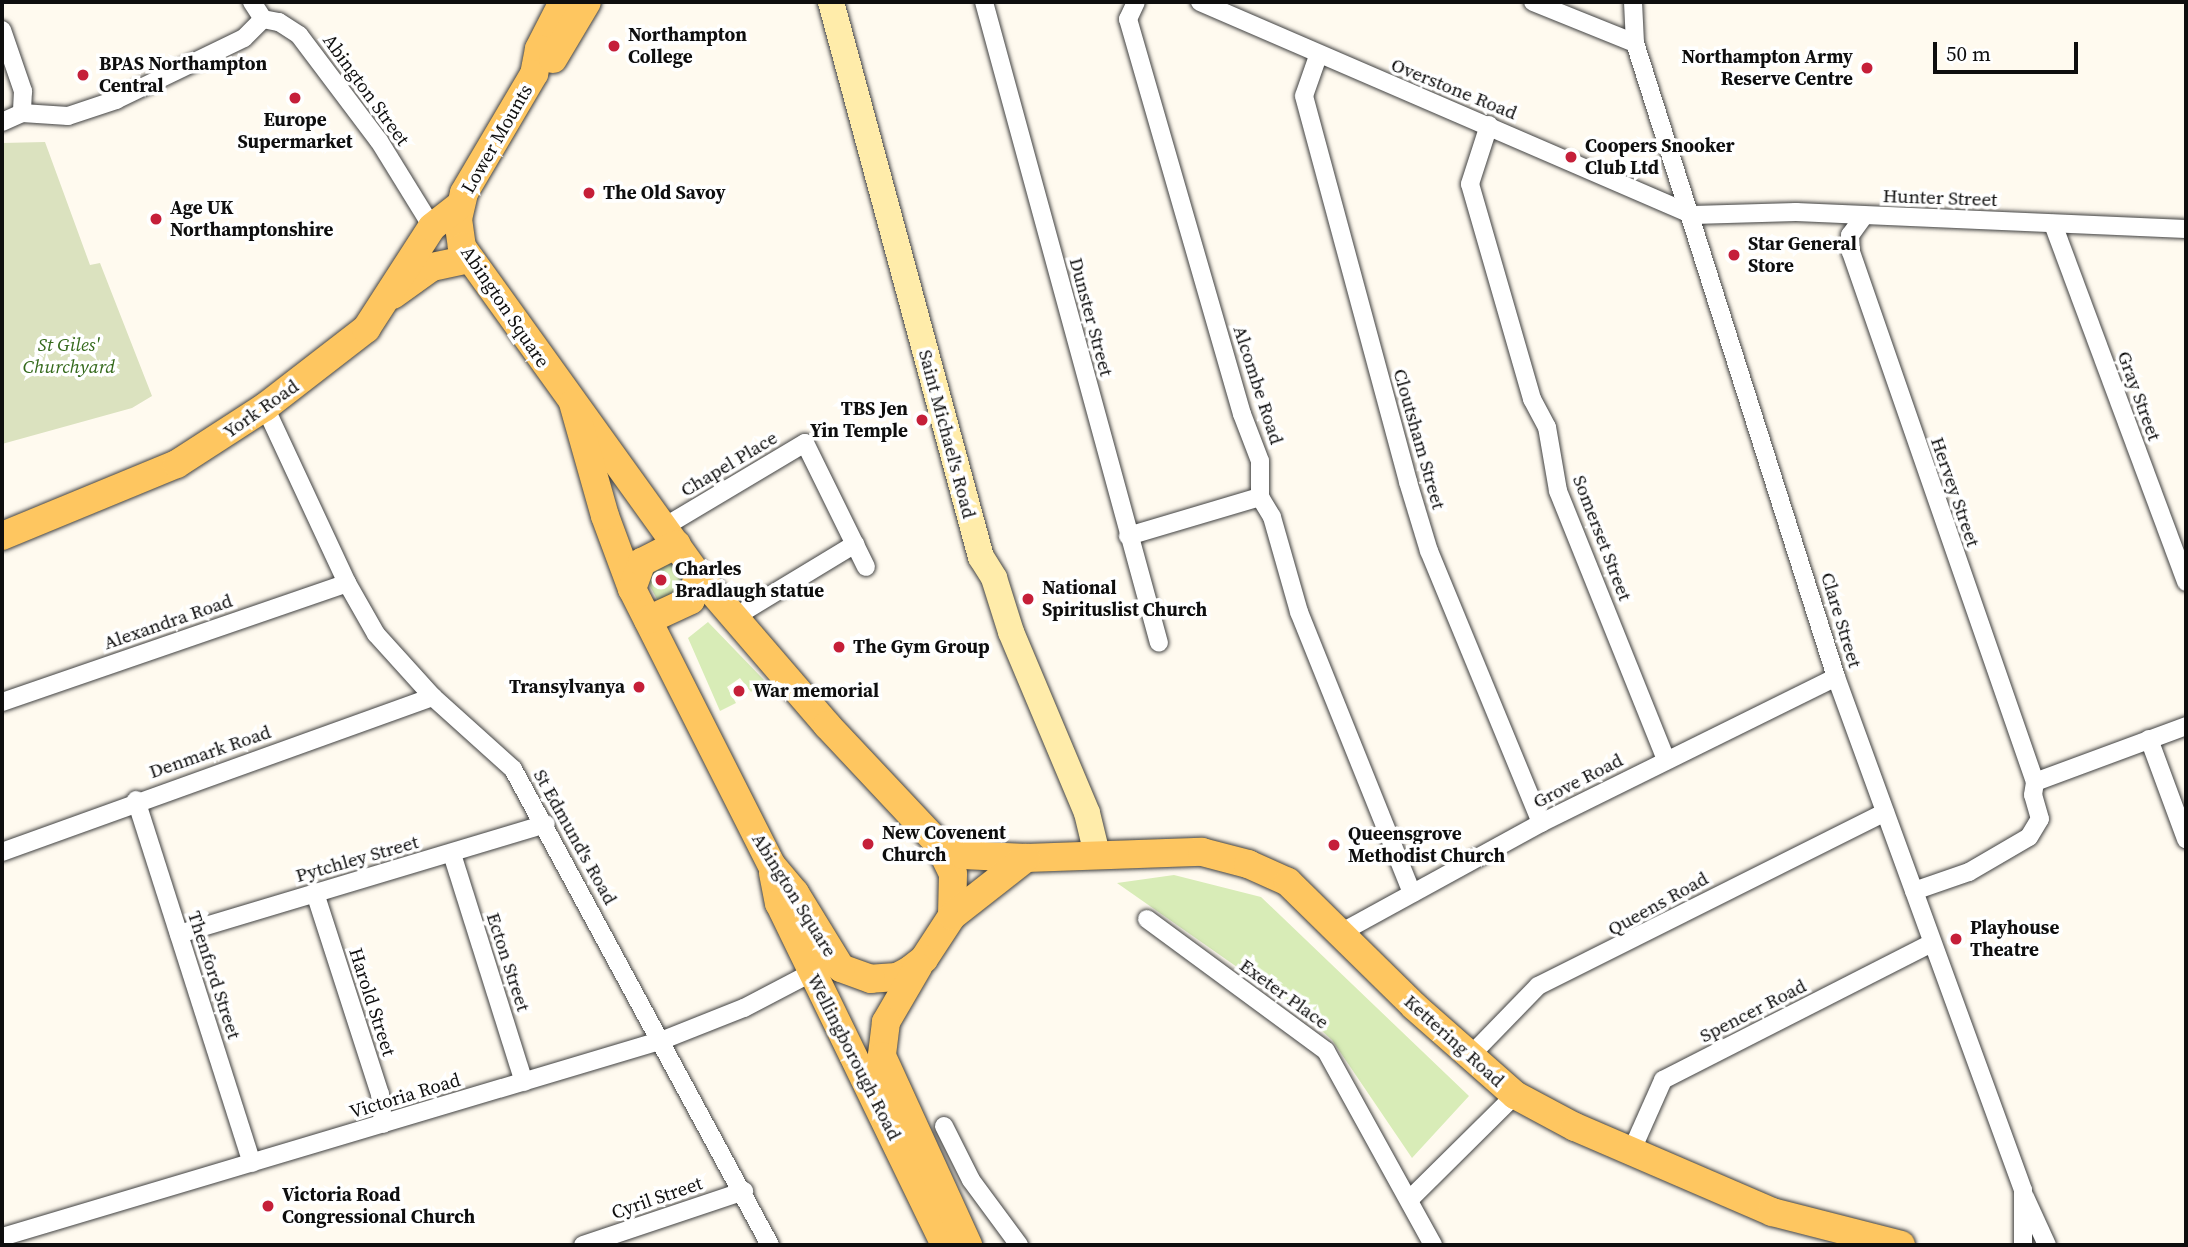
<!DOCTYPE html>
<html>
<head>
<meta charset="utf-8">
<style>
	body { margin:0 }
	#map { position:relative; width:2188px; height:1247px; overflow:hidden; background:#fffaef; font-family:"Source Serif 4",serif }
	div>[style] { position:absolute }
	.green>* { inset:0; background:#d8ecb7 }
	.cemetery>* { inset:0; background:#dbe2bf }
	.roads { filter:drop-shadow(0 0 2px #414141) drop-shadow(0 0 2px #414141) }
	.street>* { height:18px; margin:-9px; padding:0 9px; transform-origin:9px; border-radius:9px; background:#fff }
	.secondary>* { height:26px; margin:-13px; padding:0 13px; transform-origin:13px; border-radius:13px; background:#ffecaa }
	.primary>* { height:28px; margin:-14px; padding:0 14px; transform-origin:14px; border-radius:14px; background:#fec660 }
	.dots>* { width:19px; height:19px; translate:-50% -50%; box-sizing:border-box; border:4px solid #fff; border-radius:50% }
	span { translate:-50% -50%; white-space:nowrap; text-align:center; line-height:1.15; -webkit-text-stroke:7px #fff; paint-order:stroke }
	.poi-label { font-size:19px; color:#0e0e0e; font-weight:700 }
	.left { translate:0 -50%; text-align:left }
	.right { translate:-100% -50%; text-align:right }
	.street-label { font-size:19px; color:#0e0e0e }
	.park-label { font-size:19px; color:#34691b; font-style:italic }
	.frame { position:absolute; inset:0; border:4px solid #0e0e0e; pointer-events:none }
	.scale { position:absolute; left:1933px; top:42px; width:145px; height:32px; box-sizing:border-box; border:4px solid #0e0e0e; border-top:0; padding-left:9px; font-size:21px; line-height:24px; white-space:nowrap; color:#0e0e0e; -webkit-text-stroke:5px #fff; paint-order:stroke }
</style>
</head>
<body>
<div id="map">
	<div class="green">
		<i style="clip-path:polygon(662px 560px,675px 562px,686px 579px,685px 592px,658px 601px,646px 579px)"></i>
		<i style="clip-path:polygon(708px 622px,764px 680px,751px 692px,740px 678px,727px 687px,736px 703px,720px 711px,688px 638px)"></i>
		<i style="clip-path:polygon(1174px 875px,1261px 897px,1469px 1096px,1412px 1158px,1332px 1040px,1300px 1011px,1117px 883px)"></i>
	</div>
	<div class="cemetery">
		<i style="clip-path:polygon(45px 142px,90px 265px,100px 263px,152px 396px,132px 408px,2px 444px,2px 143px)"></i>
	</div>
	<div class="roads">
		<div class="street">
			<i style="left:252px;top:2px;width:20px;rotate:57deg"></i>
			<i style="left:263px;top:19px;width:16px;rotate:11deg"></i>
			<i style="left:279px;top:22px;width:24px;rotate:33deg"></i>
			<i style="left:299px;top:35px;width:133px;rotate:53deg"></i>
			<i style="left:379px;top:141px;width:95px;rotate:58.3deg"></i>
			<i style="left:984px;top:2px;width:664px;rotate:74.73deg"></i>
			<i style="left:1136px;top:2px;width:19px;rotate:115deg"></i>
			<i style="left:1128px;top:19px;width:411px;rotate:73.9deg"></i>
			<i style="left:1242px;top:414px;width:50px;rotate:69deg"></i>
			<i style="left:1260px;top:461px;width:36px;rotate:90deg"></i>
			<i style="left:1260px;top:497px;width:23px;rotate:59deg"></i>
			<i style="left:1272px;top:517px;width:99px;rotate:74.1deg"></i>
			<i style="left:1299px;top:612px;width:303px;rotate:68.1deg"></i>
			<i style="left:1200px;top:2px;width:537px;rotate:23.37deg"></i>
			<i style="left:1693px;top:215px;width:103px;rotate:-1.7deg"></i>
			<i style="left:1796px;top:212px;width:390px;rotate:2.5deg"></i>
			<i style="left:1533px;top:2px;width:110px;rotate:21.9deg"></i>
			<i style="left:1633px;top:2px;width:41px;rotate:87.2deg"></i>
			<i style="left:1635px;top:43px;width:665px;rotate:72.41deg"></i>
			<i style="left:1836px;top:677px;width:546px;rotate:69.97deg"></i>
			<i style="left:2023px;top:1190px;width:55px;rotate:90deg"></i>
			<i style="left:2px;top:30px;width:65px;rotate:71deg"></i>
			<i style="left:23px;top:91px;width:22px;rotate:93deg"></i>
			<i style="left:1318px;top:56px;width:42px;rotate:109.3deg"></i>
			<i style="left:1304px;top:96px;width:400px;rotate:74.9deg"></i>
			<i style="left:1408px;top:482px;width:72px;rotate:73.1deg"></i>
			<i style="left:1429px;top:551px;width:294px;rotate:67.6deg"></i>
			<i style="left:2px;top:122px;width:22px;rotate:-24deg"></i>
			<i style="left:22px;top:113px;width:46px;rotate:3.7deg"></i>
			<i style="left:68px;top:116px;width:51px;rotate:-18.4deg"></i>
			<i style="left:116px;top:100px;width:142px;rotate:-25.8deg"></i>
			<i style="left:244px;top:38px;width:27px;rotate:-45deg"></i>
			<i style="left:1489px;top:125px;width:62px;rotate:107.9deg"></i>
			<i style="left:1470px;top:184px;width:224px;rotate:73.9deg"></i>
			<i style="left:1532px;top:399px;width:32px;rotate:62deg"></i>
			<i style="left:1547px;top:427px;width:65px;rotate:80.2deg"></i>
			<i style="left:1558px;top:491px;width:290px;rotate:68.1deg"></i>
			<i style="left:1864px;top:216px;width:24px;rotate:126deg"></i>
			<i style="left:1850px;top:235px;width:17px;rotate:87deg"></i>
			<i style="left:1851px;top:252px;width:561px;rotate:70.85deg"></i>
			<i style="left:2053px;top:224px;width:382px;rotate:69.6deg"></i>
			<i style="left:265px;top:407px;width:194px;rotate:65deg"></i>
			<i style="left:347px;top:583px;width:59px;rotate:60.4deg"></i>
			<i style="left:376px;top:634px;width:85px;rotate:47.9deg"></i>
			<i style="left:433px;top:697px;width:108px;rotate:42deg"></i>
			<i style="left:513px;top:769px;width:541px;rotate:61.63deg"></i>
			<i style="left:664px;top:527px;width:164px;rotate:-30.8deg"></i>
			<i style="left:805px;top:443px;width:138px;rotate:63.8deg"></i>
			<i style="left:1128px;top:536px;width:138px;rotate:-16.5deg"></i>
			<i style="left:733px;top:618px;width:143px;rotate:-31.2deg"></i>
			<i style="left:2px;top:702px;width:365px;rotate:-19deg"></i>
			<i style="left:2149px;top:739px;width:107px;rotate:69.7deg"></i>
			<i style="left:2035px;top:782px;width:161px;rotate:-20.3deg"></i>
			<i style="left:136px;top:800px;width:381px;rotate:72.3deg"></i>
			<i style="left:2px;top:852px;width:458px;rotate:-19.8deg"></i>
			<i style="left:452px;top:854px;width:239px;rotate:72.5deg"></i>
			<i style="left:1914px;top:891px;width:58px;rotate:-19.1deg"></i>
			<i style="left:1969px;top:872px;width:69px;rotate:-30.3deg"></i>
			<i style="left:2029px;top:837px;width:21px;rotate:-59deg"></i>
			<i style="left:2040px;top:819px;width:25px;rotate:-106deg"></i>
			<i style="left:2033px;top:795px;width:13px;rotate:-81deg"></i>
			<i style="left:315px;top:893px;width:211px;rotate:72.1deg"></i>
			<i style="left:380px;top:1094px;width:30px;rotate:84deg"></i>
			<i style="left:1147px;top:919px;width:222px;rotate:36.4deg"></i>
			<i style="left:1326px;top:1051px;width:222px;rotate:61.1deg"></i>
			<i style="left:1342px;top:932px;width:227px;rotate:-28.7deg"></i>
			<i style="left:1541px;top:823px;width:329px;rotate:-26.3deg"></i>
			<i style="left:179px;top:934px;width:383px;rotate:-16.7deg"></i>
			<i style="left:1470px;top:1056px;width:98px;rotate:-45.8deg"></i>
			<i style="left:1538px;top:986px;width:388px;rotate:-26.6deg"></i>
			<i style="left:944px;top:1126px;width:60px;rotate:63.4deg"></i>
			<i style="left:971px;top:1180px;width:81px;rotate:53.6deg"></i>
			<i style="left:1631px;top:1152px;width:79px;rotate:-66deg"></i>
			<i style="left:1663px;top:1080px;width:302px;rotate:-27deg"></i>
			<i style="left:2025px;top:1197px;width:53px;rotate:65.4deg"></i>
			<i style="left:1409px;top:1200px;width:149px;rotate:-44.7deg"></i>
			<i style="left:2px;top:1237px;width:690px;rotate:-16.6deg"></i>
			<i style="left:663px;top:1040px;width:87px;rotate:-21.6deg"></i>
			<i style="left:744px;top:1008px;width:76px;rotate:-27.6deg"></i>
			<i style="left:583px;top:1245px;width:170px;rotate:-18.5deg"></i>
		</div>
		<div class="secondary">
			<i style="left:831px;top:2px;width:575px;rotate:74.88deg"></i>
			<i style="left:981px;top:557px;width:25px;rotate:58deg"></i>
			<i style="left:994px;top:578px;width:57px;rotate:72.5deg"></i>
			<i style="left:1011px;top:632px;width:196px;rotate:67.2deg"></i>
			<i style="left:1087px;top:813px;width:42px;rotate:76.3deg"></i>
		</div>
		<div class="primary">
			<i style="left:563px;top:2px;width:53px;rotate:117.1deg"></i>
			<i style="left:539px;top:49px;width:25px;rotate:101deg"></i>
			<i style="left:534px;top:74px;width:138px;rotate:120.5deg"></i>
			<i style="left:464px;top:193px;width:27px;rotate:103deg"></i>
			<i style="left:458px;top:219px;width:28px;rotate:82deg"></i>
			<i style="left:462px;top:247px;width:404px;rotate:54.3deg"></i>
			<i style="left:698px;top:575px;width:198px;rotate:49.3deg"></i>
			<i style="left:827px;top:725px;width:162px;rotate:46.8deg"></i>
			<i style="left:938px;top:843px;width:34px;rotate:64deg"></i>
			<i style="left:953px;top:874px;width:42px;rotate:91.4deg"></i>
			<i style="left:952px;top:916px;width:51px;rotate:123.1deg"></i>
			<i style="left:924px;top:959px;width:18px;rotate:142deg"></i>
			<i style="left:910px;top:970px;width:15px;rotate:152deg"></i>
			<i style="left:897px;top:977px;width:26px;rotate:176deg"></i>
			<i style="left:871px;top:979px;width:32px;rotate:-160deg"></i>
			<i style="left:841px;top:968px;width:88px;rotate:-121.5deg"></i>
			<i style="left:795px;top:893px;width:35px;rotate:-130deg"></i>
			<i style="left:772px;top:866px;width:310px;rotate:-116.8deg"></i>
			<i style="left:632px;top:589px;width:78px;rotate:-110.3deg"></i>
			<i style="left:605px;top:516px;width:117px;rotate:-105.8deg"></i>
			<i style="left:553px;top:59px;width:66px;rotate:-59.2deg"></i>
			<i style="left:393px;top:295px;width:48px;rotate:-35.7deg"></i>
			<i style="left:432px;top:267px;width:39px;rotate:-12deg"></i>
			<i style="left:2px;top:536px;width:189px;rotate:-22.4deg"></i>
			<i style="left:177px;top:464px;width:105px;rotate:-32.9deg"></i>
			<i style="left:265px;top:407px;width:128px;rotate:-37.7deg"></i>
			<i style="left:366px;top:329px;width:121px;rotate:-57.1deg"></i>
			<i style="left:432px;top:227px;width:36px;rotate:-38deg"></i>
			<i style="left:632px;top:589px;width:29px;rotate:-70deg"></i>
			<i style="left:642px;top:562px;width:39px;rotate:-27deg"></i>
			<i style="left:648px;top:620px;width:47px;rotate:-24.9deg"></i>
			<i style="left:691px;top:600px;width:26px;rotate:-74deg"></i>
			<i style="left:938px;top:843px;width:28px;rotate:26deg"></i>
			<i style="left:963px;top:855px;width:63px;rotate:2.7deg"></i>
			<i style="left:1026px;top:858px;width:176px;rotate:-2deg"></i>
			<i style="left:1202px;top:852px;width:48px;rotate:14.6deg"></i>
			<i style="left:1248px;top:864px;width:44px;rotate:24.2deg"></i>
			<i style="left:1288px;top:882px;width:177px;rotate:44.5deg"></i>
			<i style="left:1414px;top:1006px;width:135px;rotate:41.4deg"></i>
			<i style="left:1515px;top:1095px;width:68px;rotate:28.1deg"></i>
			<i style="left:1575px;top:1127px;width:215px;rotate:23.3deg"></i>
			<i style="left:1772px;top:1212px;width:133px;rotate:14.3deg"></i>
			<i style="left:773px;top:873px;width:31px;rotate:79deg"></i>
			<i style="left:779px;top:903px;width:380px;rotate:64.1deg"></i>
			<i style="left:952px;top:916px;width:94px;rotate:-38.1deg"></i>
			<i style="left:918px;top:967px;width:64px;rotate:120.2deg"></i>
			<i style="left:886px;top:1022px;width:34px;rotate:97deg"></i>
			<i style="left:882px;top:1056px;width:208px;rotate:65.5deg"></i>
		</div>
	</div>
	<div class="dots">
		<i style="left:614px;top:46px;background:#c51f39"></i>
		<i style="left:1867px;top:68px;background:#c51f39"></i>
		<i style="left:83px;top:75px;background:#c51f39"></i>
		<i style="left:295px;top:98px;background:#c51f39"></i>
		<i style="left:1571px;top:157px;background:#c51f39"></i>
		<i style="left:589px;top:193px;background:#c51f39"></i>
		<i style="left:156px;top:219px;background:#c51f39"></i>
		<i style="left:1734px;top:255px;background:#c51f39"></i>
		<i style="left:922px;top:420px;background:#c51f39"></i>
		<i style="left:661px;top:580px;background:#c51f39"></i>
		<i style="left:1028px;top:599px;background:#c51f39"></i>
		<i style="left:839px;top:647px;background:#c51f39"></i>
		<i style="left:639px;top:687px;background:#c51f39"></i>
		<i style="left:739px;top:691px;background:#c51f39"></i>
		<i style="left:868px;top:844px;background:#c51f39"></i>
		<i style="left:1334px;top:845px;background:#c51f39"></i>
		<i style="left:1956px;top:939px;background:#c51f39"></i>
		<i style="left:268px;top:1206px;background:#c51f39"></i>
	</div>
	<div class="poi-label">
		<span class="left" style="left:628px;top:46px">Northampton<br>College</span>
		<span class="right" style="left:1853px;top:68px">Northampton Army<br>Reserve Centre</span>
		<span class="left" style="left:99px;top:75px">BPAS Northampton<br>Central</span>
		<span style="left:295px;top:131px">Europe<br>Supermarket</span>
		<span class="left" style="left:1585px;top:157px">Coopers Snooker<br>Club Ltd</span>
		<span class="left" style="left:603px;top:193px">The Old Savoy</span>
		<span class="left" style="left:170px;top:219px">Age UK<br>Northamptonshire</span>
		<span class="left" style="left:1748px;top:255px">Star General<br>Store</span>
		<span class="right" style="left:908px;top:420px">TBS Jen<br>Yin Temple</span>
		<span class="left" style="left:675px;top:580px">Charles<br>Bradlaugh statue</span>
		<span class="left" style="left:1042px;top:599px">National<br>Spirituslist Church</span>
		<span class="left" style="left:853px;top:647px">The Gym Group</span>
		<span class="right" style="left:625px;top:687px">Transylvanya</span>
		<span class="left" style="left:753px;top:691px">War memorial</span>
		<span class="left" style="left:882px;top:844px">New Covenent<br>Church</span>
		<span class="left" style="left:1348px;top:845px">Queensgrove<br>Methodist Church</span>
		<span class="left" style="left:1970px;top:939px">Playhouse<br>Theatre</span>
		<span class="left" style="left:282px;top:1206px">Victoria Road<br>Congressional Church</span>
	</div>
	<div class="street-label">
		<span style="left:1454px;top:89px;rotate:22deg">Overstone Road</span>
		<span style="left:366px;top:90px;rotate:54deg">Abington Street</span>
		<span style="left:497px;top:139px;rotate:-60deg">Lower Mounts</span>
		<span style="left:1940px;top:198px;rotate:2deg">Hunter Street</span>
		<span style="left:505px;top:307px;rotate:56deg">Abington Square</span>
		<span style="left:1091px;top:317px;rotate:75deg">Dunster Street</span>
		<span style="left:1258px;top:385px;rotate:72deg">Alcombe Road</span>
		<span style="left:2139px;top:396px;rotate:70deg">Gray Street</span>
		<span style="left:261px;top:409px;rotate:-35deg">York Road</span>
		<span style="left:947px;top:434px;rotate:75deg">Saint Michael's Road</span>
		<span style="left:1419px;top:439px;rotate:74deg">Cloutsham Street</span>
		<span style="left:729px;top:464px;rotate:-31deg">Chapel Place</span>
		<span style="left:1955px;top:492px;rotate:71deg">Hervey Street</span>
		<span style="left:1602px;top:538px;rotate:69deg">Somerset Street</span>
		<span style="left:1841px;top:620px;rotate:73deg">Clare Street</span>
		<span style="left:168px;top:622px;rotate:-19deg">Alexandra Road</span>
		<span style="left:210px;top:752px;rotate:-19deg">Denmark Road</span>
		<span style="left:1578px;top:781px;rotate:-27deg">Grove Road</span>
		<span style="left:575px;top:837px;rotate:61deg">St Edmund's Road</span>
		<span style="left:357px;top:859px;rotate:-16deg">Pytchley Street</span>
		<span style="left:794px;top:895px;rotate:58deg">Abington Square</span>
		<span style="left:1658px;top:904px;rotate:-29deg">Queens Road</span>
		<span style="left:508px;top:962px;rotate:72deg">Ecton Street</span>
		<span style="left:214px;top:975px;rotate:72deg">Thenford Street</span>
		<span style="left:1284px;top:994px;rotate:36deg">Exeter Place</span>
		<span style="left:372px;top:1002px;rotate:72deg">Harold Street</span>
		<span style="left:1753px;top:1011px;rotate:-27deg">Spencer Road</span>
		<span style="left:1454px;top:1041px;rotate:42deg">Kettering Road</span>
		<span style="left:854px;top:1057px;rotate:63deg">Wellingborough Road</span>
		<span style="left:405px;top:1096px;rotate:-17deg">Victoria Road</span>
		<span style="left:657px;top:1198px;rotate:-19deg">Cyril Street</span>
	</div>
	<div class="park-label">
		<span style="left:69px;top:356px">St Giles'<br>Churchyard</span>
	</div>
	<div class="frame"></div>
	<div class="scale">50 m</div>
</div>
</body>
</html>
